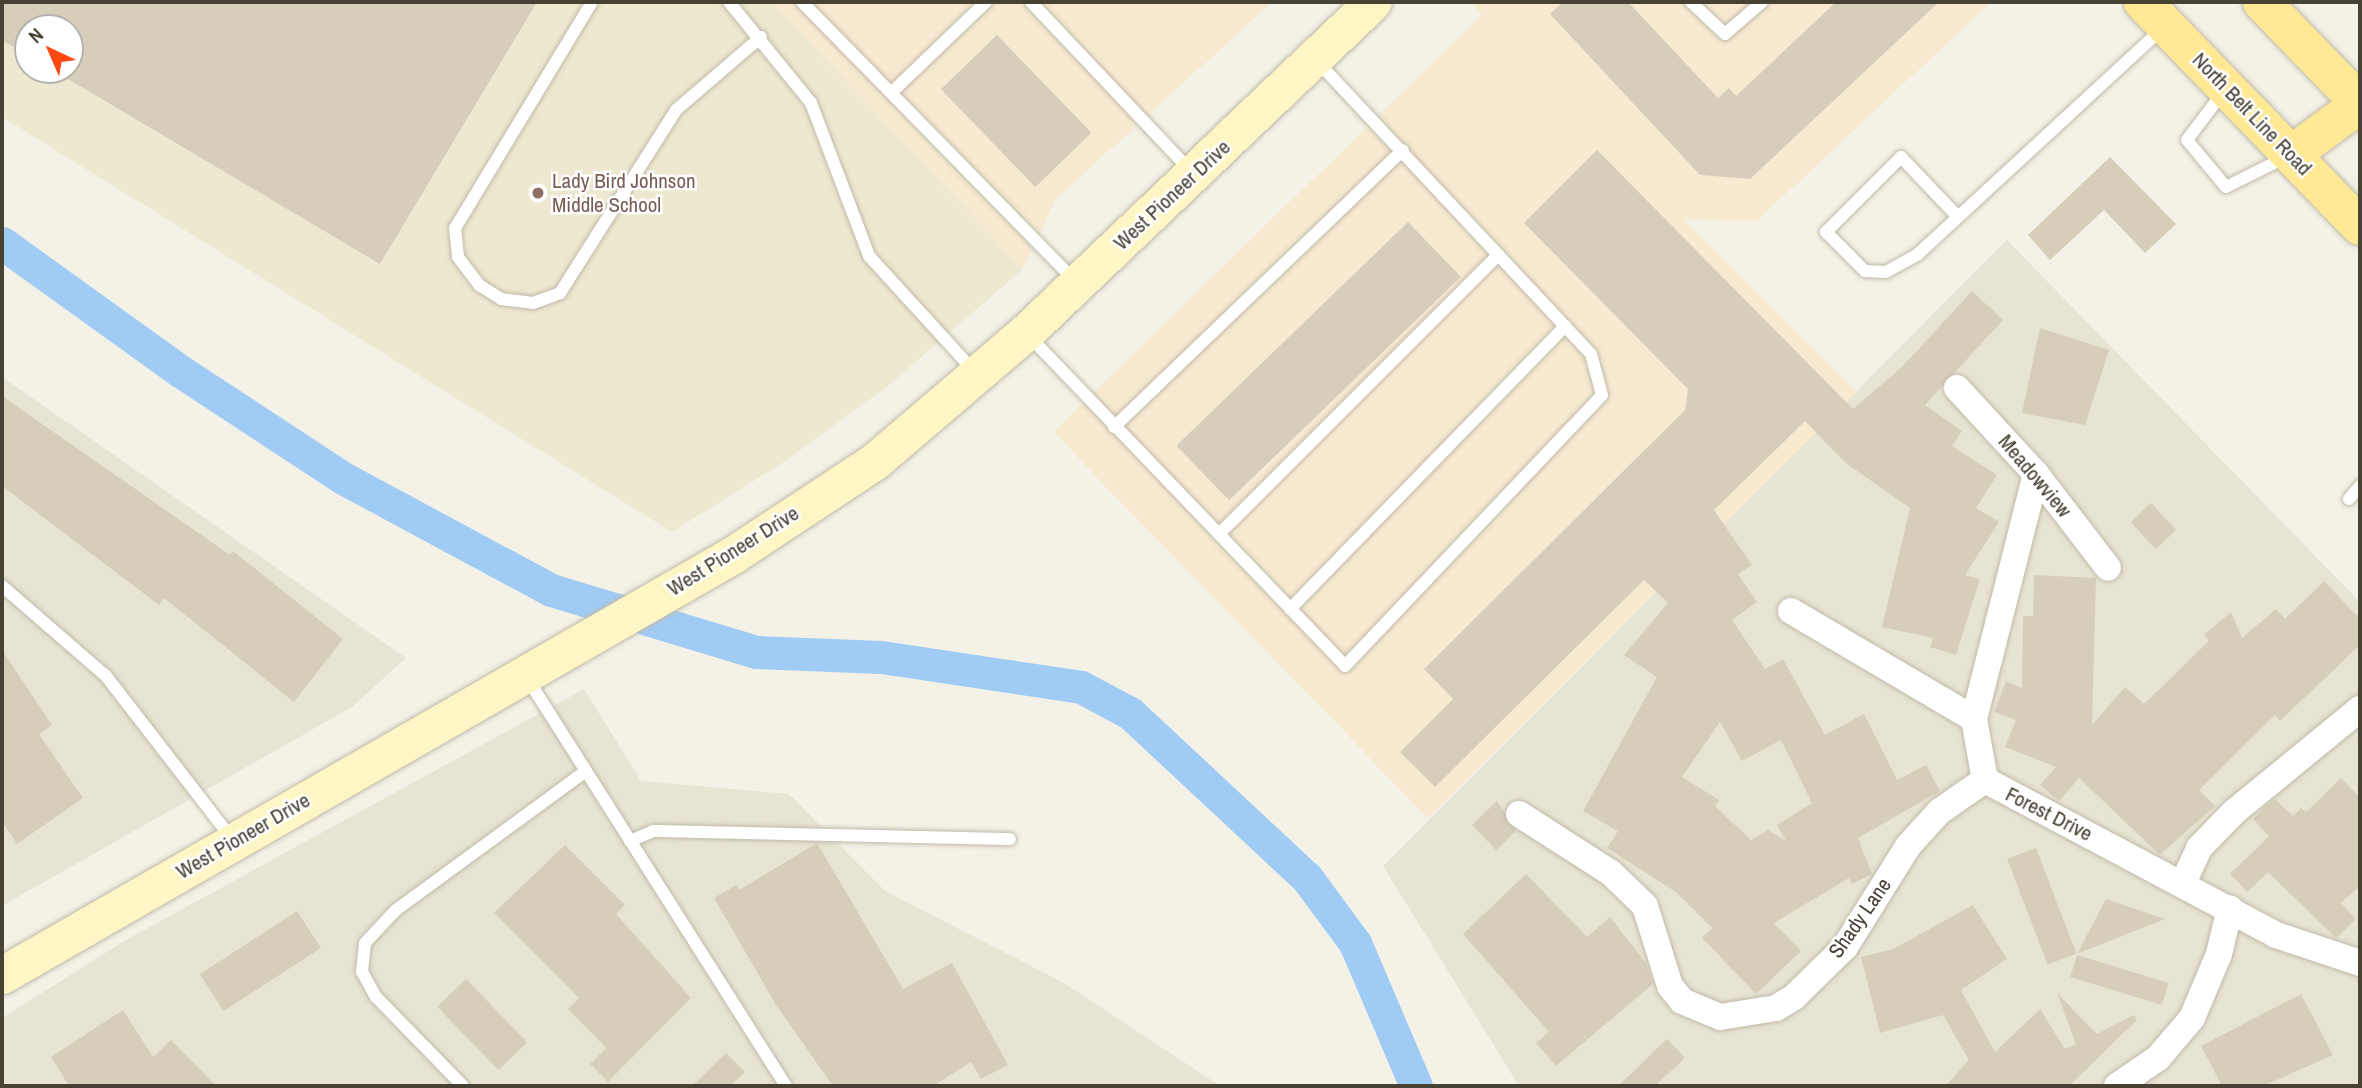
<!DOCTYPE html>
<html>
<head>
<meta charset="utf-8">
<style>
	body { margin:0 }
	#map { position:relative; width:2362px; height:1088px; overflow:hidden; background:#f4f1e7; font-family:"Archivo Narrow",sans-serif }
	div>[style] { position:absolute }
	.residential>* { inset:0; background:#e8e4d4 }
	.commercial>* { inset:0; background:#f7ead1 }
	.education>* { inset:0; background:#eee8d0 }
	.canal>* { height:33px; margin:-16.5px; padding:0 16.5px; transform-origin:16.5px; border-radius:16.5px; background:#a0cbf4 }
	.building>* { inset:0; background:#d6cebb; transform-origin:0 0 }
	.roads { filter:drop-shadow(0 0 2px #c0baa9) drop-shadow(0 0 2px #c0baa9) }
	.service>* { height:12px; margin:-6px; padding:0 6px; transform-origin:6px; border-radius:6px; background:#fff }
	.minor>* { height:26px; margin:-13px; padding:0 13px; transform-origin:13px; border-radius:13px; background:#fff }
	.secondary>* { height:37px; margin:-18.5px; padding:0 18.5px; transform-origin:18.5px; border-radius:18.5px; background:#fff6c6 }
	.primary>* { height:38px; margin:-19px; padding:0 19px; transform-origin:19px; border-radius:19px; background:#ffe995 }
	.dots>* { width:19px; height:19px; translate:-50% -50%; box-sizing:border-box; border:4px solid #fff; border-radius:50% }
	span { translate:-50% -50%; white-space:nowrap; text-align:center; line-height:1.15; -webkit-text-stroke:5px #fff; paint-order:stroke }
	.street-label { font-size:21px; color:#484235 }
	.education-label { font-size:21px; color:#785e54 }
	.left { translate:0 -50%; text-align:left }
	.frame { position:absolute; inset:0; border:4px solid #484235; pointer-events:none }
	.north { position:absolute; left:14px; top:14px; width:70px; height:70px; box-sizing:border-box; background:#fff; border:2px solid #b6b3ae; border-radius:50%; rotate:316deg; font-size:19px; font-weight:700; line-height:28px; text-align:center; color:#484235 }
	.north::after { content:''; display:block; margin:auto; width:24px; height:32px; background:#ff4913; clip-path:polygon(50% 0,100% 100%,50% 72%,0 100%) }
</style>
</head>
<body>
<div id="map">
	<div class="residential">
		<i style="clip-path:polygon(2007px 240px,2360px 602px,2360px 1086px,1519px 1086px,1383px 866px)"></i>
		<i style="clip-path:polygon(2px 377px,406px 658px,352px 707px,2px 906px)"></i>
		<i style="clip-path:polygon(584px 689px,641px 781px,789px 794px,885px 891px,1064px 983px,1220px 1086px,2px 1086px,2px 1018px,126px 940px)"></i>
	</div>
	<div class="commercial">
		<i style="clip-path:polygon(772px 2px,1272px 2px,1055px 200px,1023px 269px)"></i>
		<i style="clip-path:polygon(1471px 2px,1991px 2px,1757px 221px,1683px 219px,1857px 392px,1428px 818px,1053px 432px,1482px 15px)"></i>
	</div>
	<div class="education">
		<i style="clip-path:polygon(evenodd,2px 2px,772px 2px,1023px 269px,888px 386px,781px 464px,672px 532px,2px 117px,2px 2px,28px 28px,70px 28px,70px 70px,28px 70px,28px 28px)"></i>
	</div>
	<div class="canal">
		<i style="left:2px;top:243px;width:219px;rotate:35.7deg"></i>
		<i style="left:180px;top:371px;width:195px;rotate:33.3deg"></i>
		<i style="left:343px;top:478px;width:236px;rotate:28.3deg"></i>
		<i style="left:551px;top:590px;width:214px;rotate:16.8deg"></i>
		<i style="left:756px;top:652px;width:125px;rotate:2.3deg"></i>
		<i style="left:881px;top:657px;width:202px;rotate:8.5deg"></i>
		<i style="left:1081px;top:687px;width:55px;rotate:28deg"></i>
		<i style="left:1130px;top:713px;width:242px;rotate:43deg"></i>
		<i style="left:1307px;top:878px;width:81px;rotate:53.6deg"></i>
		<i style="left:1355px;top:943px;width:155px;rotate:66.9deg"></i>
	</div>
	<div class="building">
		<i style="clip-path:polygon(2px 2px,537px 2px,380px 264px,53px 70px,70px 70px,70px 28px,28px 28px,28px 55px,2px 40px)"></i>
		<i style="clip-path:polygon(1563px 2px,1628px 2px,1718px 98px,1729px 88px,1736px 96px,1836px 2px,1939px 2px,1750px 179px,1700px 175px,1550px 14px)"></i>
		<i style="left:997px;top:35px;width:136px;height:78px;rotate:46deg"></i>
		<i style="clip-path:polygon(evenodd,1597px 150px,1853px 409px,1901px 368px,1972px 291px,2003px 320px,1925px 405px,1962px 431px,1952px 446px,1997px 475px,1976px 508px,1999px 522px,1965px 575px,1980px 579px,1956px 655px,1930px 647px,1933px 638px,1882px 627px,1910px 508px,1847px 464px,1805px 421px,1714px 510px,1752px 565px,1738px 574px,1757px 602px,1732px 620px,1765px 669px,1783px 659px,1825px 735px,1864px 714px,1897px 780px,1926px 765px,1940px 791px,1858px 838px,1872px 874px,1852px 884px,1849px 878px,1774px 923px,1801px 951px,1756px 994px,1702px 938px,1712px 928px,1676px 892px,1607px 848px,1618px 831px,1583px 811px,1657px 677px,1624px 655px,1668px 603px,1644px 580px,1435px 787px,1400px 752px,1453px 699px,1424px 669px,1685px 410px,1688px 389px,1524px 223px,1597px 150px,1720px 722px,1742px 761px,1781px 740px,1812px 803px,1777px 825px,1786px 841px,1768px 830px,1751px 840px,1715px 806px,1719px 800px,1682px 777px,1720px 722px)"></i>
		<i style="clip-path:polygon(2110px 157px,2176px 224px,2145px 253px,2104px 210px,2050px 260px,2028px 235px)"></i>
		<i style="left:1408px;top:222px;width:76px;height:322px;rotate:46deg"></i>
		<i style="clip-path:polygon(2040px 328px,2109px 350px,2085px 425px,2022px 413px)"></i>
		<i style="clip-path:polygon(2px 396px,230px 555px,233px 551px,343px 639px,294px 702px,164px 598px,159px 605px,2px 486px)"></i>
		<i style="left:2151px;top:503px;width:37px;height:28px;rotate:47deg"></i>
		<i style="clip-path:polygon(2034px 575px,2096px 578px,2092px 725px,2125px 687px,2144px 704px,2209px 641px,2204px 635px,2231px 612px,2242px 638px,2276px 609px,2285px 619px,2324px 581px,2360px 619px,2360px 645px,2280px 721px,2275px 715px,2199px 790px,2215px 806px,2160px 855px,2079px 778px,2059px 801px,2040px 785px,2056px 767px,2005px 747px,2016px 720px,1994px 712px,2006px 681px,2022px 688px,2023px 616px,2033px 616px)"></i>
		<i style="clip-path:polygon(2px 650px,52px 725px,39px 734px,83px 798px,17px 844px,2px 821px)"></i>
		<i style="clip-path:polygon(2341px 778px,2360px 798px,2360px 886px,2341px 903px,2356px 919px,2336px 938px,2268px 872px,2247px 892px,2230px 874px,2269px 836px,2253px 819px,2264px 808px,2275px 799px,2293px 816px,2301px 808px,2306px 812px)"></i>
		<i style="clip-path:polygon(1497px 801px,1516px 831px,1496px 850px,1472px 825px)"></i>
		<i style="clip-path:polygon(817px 843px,903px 989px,952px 963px,1008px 1065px,981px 1079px,971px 1062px,933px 1086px,833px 1086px,776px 1005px,714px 898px,736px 885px,739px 890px)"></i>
		<i style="clip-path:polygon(565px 845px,625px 905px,616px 914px,691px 998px,608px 1082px,590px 1064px,606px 1048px,568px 1009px,579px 998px,494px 913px)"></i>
		<i style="left:2036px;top:848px;width:113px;height:31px;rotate:69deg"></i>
		<i style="clip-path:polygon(1526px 874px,1587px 937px,1610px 917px,1646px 963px,1653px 984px,1556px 1066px,1536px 1043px,1549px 1032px,1463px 934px)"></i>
		<i style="clip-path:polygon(2106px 899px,2165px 919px,2077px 954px)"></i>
		<i style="clip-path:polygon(1973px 905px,2007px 959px,1961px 990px,1995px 1052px,2040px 1009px,2065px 1049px,2076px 1044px,2057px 993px,2097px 1034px,2134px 1015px,2137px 1020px,2069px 1086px,1945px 1086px,1969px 1060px,1943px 1015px,1880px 1033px,1861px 957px,1893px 949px)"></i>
		<i style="left:297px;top:911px;width:44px;height:116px;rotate:57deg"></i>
		<i style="left:2077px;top:955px;width:96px;height:23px;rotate:17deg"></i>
		<i style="left:466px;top:979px;width:88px;height:40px;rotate:46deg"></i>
		<i style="clip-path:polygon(2301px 994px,2333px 1055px,2263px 1086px,2222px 1086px,2201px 1046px)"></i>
		<i style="clip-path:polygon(123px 1010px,153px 1057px,171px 1040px,216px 1086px,69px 1086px,51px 1057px)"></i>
		<i style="clip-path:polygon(1667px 1039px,1685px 1058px,1655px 1086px,1618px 1086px)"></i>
		<i style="clip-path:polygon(726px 1053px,745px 1072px,730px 1086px,692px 1086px)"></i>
	</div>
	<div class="roads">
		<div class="service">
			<i style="left:592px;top:2px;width:264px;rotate:121.2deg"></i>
			<i style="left:455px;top:228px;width:29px;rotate:84deg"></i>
			<i style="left:458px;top:257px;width:35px;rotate:53deg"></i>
			<i style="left:479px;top:285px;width:26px;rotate:32deg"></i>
			<i style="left:501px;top:299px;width:32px;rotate:7deg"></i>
			<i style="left:533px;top:303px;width:29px;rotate:-20deg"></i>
			<i style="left:560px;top:293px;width:217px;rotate:-57.6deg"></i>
			<i style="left:676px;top:110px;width:112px;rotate:-40.7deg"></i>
			<i style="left:729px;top:2px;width:130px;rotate:50.9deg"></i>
			<i style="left:811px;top:103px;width:164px;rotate:69.2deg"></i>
			<i style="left:869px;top:256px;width:156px;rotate:47.6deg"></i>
			<i style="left:802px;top:2px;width:392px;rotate:45.6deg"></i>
			<i style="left:1031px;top:2px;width:234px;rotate:46.6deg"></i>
			<i style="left:1691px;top:2px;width:47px;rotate:43.3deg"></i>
			<i style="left:1725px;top:34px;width:49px;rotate:-40.9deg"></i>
			<i style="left:2224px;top:91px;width:61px;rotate:127.1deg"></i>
			<i style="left:2187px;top:140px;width:61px;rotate:50.3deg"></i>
			<i style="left:2226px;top:187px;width:69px;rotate:-26.6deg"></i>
			<i style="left:891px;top:93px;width:132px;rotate:-43.8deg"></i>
			<i style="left:1958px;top:217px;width:83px;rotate:-133.5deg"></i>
			<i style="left:1901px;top:157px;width:106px;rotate:135deg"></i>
			<i style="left:1826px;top:232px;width:55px;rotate:45deg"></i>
			<i style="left:1865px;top:271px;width:21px;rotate:3deg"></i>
			<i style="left:1886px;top:272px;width:37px;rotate:-29deg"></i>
			<i style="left:1918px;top:254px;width:333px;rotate:-42.7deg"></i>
			<i style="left:1028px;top:335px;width:458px;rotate:46.2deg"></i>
			<i style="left:1345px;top:666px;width:373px;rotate:-46.5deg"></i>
			<i style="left:1602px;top:395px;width:42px;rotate:-105deg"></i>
			<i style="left:1591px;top:354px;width:403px;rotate:-133.1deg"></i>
			<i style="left:1114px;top:427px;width:400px;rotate:-43.8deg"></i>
			<i style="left:2349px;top:499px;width:17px;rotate:-50deg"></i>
			<i style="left:1219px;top:534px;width:395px;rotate:-45deg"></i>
			<i style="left:2px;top:586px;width:138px;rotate:40.9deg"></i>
			<i style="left:106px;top:676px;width:205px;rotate:52.3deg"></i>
			<i style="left:1290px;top:609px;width:395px;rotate:-45.8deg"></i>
			<i style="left:527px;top:678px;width:483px;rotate:57.6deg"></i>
			<i style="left:630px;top:841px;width:25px;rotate:-23deg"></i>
			<i style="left:653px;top:831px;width:357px;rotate:1.3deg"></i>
			<i style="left:463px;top:1086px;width:124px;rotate:-134.3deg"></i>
			<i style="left:376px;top:997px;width:29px;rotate:-119deg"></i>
			<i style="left:362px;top:972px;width:29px;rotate:-84deg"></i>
			<i style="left:365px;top:943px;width:45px;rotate:-46.8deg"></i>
			<i style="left:396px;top:910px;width:235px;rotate:-36.2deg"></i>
		</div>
		<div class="minor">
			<i style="left:1957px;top:388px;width:117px;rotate:47.4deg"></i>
			<i style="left:2036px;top:474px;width:118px;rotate:52.5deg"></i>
			<i style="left:1791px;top:611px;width:212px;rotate:30.5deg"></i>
			<i style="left:1974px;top:719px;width:62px;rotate:79.8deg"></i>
			<i style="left:1985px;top:780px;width:330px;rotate:28deg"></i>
			<i style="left:2276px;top:935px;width:89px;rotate:18.4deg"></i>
			<i style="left:1974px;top:719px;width:253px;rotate:-75.8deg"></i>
			<i style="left:1519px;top:814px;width:109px;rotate:32.7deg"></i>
			<i style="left:1611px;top:873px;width:47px;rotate:44.1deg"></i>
			<i style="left:1645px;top:906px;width:84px;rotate:72.6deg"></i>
			<i style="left:1670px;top:986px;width:19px;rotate:51deg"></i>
			<i style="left:1682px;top:1001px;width:41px;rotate:22.8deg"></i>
			<i style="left:1720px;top:1017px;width:57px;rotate:-9.1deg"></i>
			<i style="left:1776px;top:1008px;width:21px;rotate:-31deg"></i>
			<i style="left:1794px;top:997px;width:71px;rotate:-44.4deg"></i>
			<i style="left:1845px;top:947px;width:119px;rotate:-58deg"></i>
			<i style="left:1908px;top:846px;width:47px;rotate:-47.6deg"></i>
			<i style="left:1940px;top:811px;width:55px;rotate:-34.6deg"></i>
			<i style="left:2183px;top:883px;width:38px;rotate:-65deg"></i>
			<i style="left:2199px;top:848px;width:50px;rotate:-45.8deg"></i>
			<i style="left:2234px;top:812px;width:163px;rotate:-39.3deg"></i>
			<i style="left:2117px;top:1086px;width:50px;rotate:-34.3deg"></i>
			<i style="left:2158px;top:1058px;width:52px;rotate:-49.6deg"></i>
			<i style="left:2192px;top:1018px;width:69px;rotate:-67.1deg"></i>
			<i style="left:2219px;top:954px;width:47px;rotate:-76.6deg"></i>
		</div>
		<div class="secondary">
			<i style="left:2px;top:975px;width:841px;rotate:-29.89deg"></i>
			<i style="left:731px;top:556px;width:173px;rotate:-33.4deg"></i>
			<i style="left:875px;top:461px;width:197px;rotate:-40.5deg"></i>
			<i style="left:1025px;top:333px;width:480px;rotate:-43.6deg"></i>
		</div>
		<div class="primary">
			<i style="left:2143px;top:2px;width:312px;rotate:45.9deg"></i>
			<i style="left:2262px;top:2px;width:141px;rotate:45.9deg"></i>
			<i style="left:2292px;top:154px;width:84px;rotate:-36.3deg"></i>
		</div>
	</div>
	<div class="dots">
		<i style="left:538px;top:193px;background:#8d6e63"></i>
	</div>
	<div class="street-label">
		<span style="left:2252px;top:114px;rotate:46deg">North Belt Line Road</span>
		<span style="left:1172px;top:195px;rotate:-43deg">West Pioneer Drive</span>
		<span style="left:2035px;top:476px;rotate:50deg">Meadowview</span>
		<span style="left:733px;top:551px;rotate:-32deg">West Pioneer Drive</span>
		<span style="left:2049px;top:814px;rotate:27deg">Forest Drive</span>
		<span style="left:243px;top:836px;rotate:-30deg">West Pioneer Drive</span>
		<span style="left:1860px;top:918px;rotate:-55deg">Shady Lane</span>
	</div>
	<div class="education-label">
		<span class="left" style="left:552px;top:193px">Lady Bird Johnson<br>Middle School</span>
	</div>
	<div class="frame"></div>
	<div class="north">N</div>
</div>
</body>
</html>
